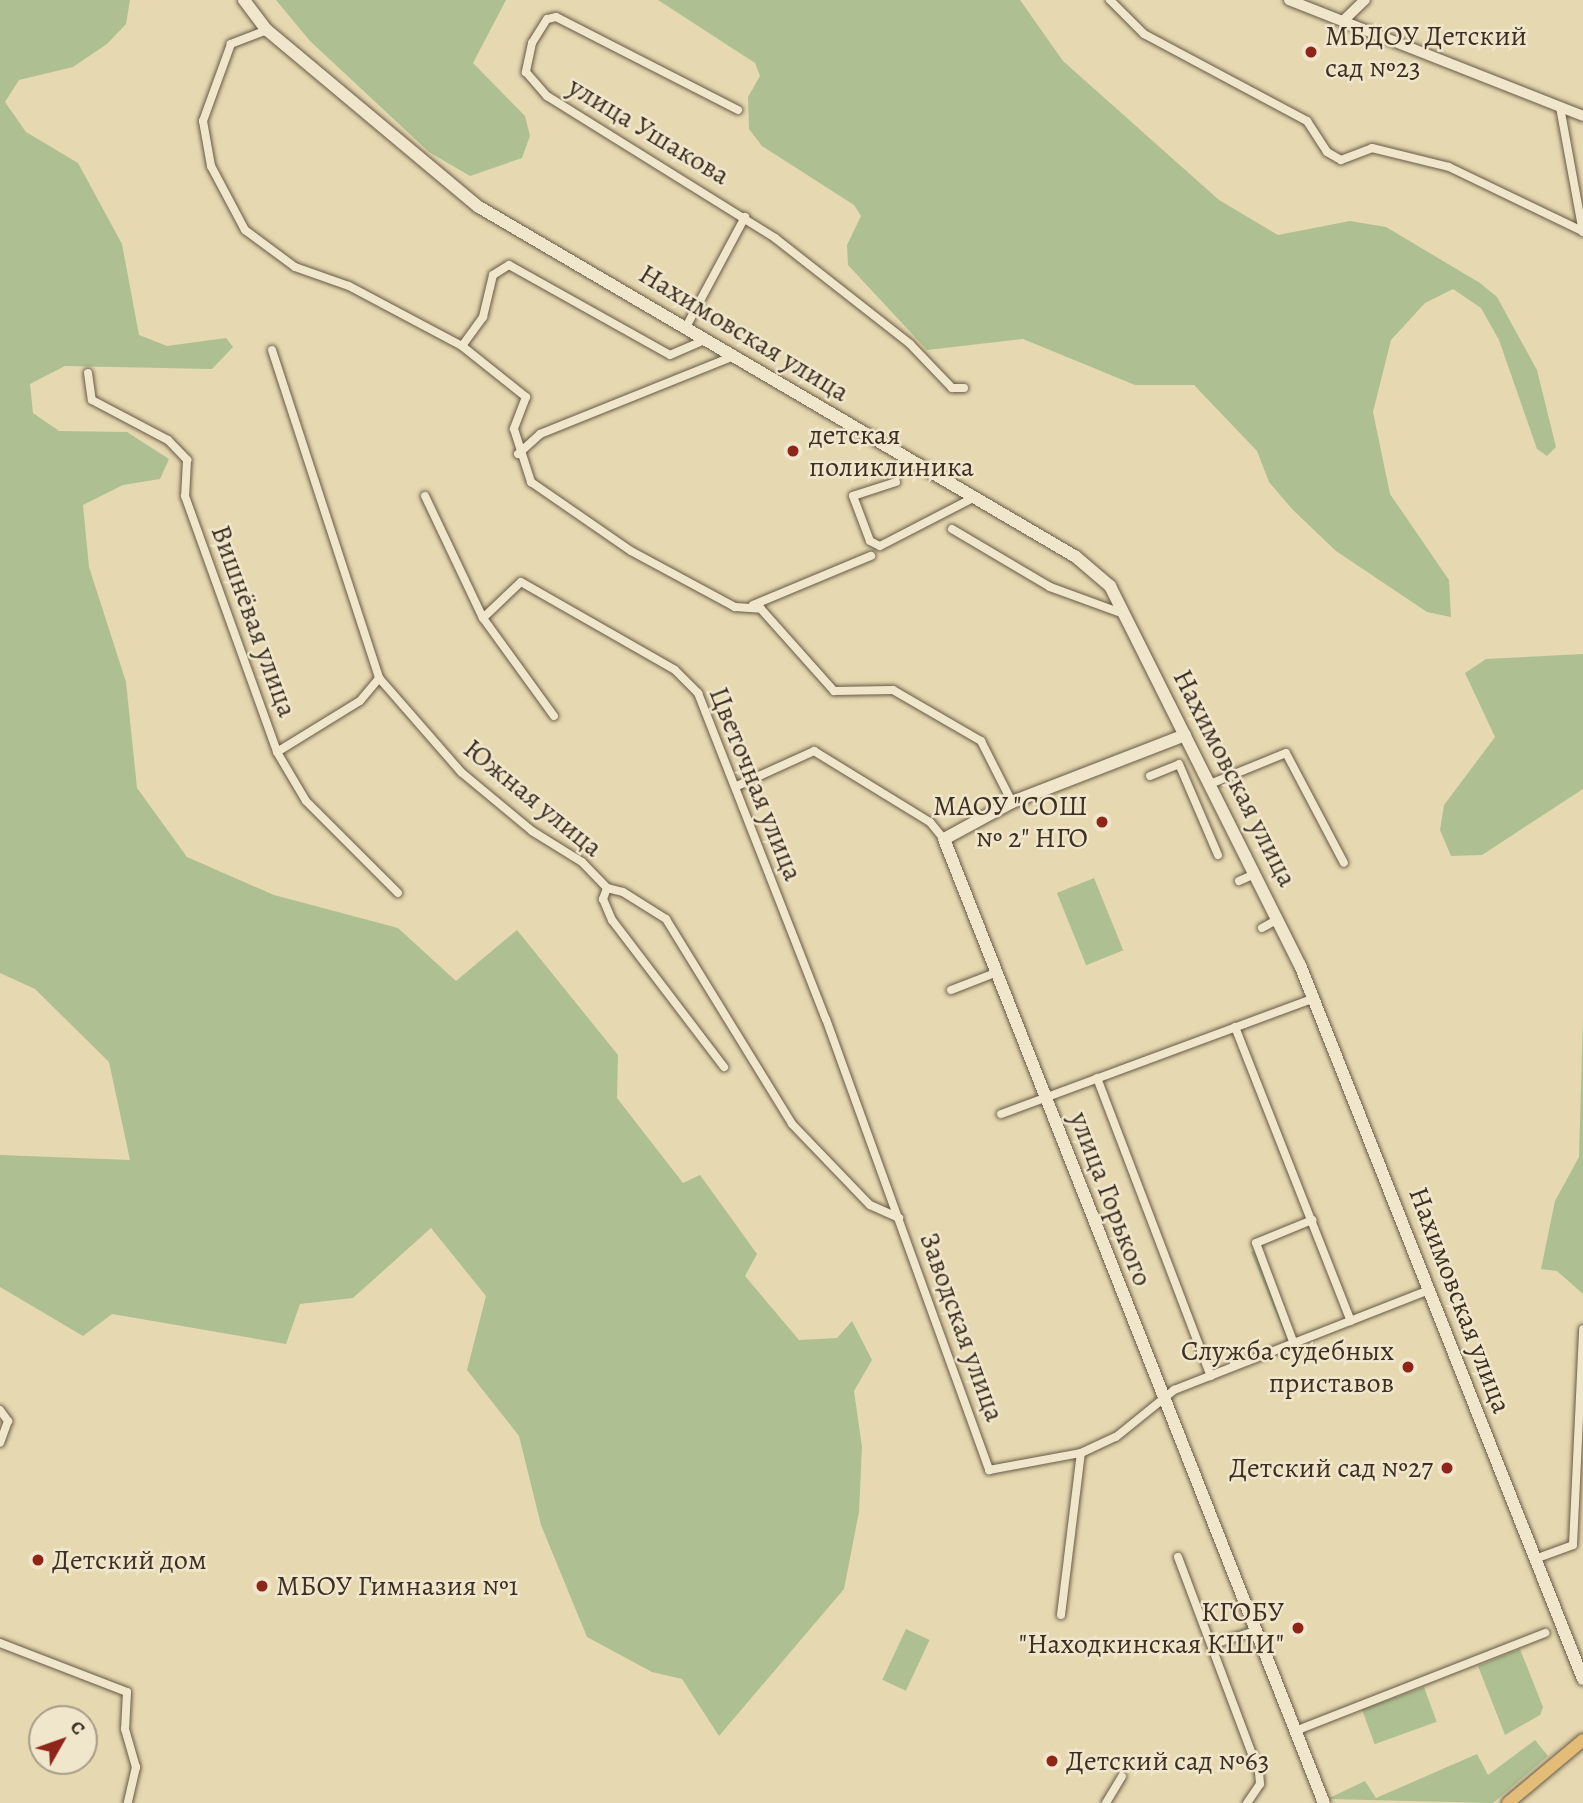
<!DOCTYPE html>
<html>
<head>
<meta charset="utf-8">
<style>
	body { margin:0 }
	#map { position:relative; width:1583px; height:1803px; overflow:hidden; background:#e6d8b0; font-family:Alegreya,serif }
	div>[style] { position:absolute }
	.green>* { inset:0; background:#aec091; transform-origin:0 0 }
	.roads { filter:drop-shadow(0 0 2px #675a46) drop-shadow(0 0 2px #675a46) }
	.minor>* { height:8px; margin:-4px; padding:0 4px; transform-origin:4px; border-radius:4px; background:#efe6cc }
	.tertiary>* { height:10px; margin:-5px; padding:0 5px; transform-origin:5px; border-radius:5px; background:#efe6cc }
	.secondary>* { height:12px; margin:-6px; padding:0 6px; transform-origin:6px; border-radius:6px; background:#efe6cc }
	.primary>* { height:12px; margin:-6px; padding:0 6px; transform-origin:6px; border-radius:6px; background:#e3bc78 }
	.dots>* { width:19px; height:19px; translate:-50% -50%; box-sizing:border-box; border:4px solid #efe6cc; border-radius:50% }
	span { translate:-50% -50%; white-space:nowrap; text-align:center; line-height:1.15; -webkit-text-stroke:5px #efe6cc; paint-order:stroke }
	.poi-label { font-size:28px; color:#3d3022 }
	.left { translate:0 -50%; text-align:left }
	.right { translate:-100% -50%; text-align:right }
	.street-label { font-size:28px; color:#3d3022 }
	.north { position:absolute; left:28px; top:1705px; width:70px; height:70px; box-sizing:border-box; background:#efe6cc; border:2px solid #a89d88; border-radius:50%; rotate:50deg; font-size:19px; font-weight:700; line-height:28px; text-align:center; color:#3d3022 }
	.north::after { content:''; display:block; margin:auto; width:24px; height:32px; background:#8f2418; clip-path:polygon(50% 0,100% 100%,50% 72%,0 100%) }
</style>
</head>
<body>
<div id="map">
	<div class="green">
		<i style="clip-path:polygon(0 0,130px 0,126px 24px,107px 44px,73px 67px,19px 80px,5px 102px,26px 132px,78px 163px,122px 244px,139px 335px,167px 346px,226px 338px,233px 347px,212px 369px,65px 366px,30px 384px,33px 413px,59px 431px,127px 432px,169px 459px,160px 479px,123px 485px,83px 505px,89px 567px,126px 682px,137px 788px,187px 857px,274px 895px,398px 928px,456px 981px,517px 930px,618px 1055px,617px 1098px,683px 1183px,700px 1175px,757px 1254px,745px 1276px,799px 1340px,837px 1338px,852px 1321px,872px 1360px,854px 1391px,862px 1447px,859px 1512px,844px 1589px,719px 1736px,682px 1679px,652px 1672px,587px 1637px,541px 1525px,519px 1436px,467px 1370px,486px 1296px,431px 1228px,353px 1298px,300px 1304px,286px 1344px,112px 1314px,83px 1336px,0 1287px,0 1155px,130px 1160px,109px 1062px,35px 989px,0 973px)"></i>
		<i style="clip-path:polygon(276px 0,506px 0,473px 63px,525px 116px,530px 136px,522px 158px,470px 176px,429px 152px,310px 41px)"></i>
		<i style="clip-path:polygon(658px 0,1020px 0,1063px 61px,1219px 200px,1278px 235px,1350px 221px,1386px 227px,1480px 283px,1497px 297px,1537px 370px,1556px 447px,1547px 456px,1537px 449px,1499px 340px,1481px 308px,1453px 289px,1425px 303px,1391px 340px,1373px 412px,1390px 494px,1449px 580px,1451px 617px,1427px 612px,1336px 551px,1293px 510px,1269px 482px,1257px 451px,1194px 385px,1135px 385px,1023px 339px,927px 350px,848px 265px,847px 245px,861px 216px,854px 205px,762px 146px,749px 129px,748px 97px,760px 76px,755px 63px)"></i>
		<i style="clip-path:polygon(1583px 654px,1583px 789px,1482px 855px,1451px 856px,1440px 830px,1444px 805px,1495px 737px,1465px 673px,1486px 659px)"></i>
		<i style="left:1094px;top:878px;width:78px;height:40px;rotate:68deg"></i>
		<i style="clip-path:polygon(1583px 1018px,1583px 1294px,1557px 1271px,1541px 1269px,1555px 1201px,1579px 1157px)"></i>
		<i style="clip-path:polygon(1256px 1250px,1289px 1333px,1286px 1337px,1251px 1252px)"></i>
		<i style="left:906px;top:1629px;width:26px;height:56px;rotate:25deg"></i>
		<i style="clip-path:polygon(1520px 1649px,1543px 1707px,1540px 1715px,1505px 1735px,1478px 1666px)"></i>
		<i style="left:1424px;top:1687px;width:37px;height:66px;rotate:70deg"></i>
		<i style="clip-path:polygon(1535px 1740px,1548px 1756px,1493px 1803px,1327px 1799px,1365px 1781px,1376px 1798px,1477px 1754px,1488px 1775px)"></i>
	</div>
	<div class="roads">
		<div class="minor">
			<i style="left:1110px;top:0;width:48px;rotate:45deg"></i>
			<i style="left:1144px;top:34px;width:185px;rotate:28.1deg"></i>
			<i style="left:1307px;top:121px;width:37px;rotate:57deg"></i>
			<i style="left:1327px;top:152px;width:16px;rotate:30deg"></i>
			<i style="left:1341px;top:160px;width:33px;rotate:-21deg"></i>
			<i style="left:1372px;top:148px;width:79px;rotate:13.9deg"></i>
			<i style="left:1449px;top:167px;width:148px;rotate:25.7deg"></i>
			<i style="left:267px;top:30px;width:39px;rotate:159deg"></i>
			<i style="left:231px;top:44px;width:82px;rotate:110deg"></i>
			<i style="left:203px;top:121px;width:46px;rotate:79.9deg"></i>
			<i style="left:211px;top:166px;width:72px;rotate:62deg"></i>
			<i style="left:245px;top:230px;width:62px;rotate:36.5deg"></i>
			<i style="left:295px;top:267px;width:57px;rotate:19.4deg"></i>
			<i style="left:349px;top:286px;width:128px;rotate:28deg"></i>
			<i style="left:462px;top:346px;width:82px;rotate:38.6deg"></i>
			<i style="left:526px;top:397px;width:34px;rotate:111deg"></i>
			<i style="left:514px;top:429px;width:56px;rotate:72.2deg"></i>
			<i style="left:531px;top:482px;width:121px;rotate:34.6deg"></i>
			<i style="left:631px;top:551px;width:118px;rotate:28.3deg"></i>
			<i style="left:735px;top:607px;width:26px;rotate:4deg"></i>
			<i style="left:761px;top:609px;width:110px;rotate:48.3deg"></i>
			<i style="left:834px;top:691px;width:59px;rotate:-1deg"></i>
			<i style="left:893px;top:690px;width:102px;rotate:30.1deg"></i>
			<i style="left:981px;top:741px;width:68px;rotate:63.1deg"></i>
			<i style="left:1560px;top:107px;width:127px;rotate:79.6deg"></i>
			<i style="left:738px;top:110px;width:204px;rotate:-152.9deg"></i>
			<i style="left:556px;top:17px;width:9px;rotate:167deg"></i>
			<i style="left:547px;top:19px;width:28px;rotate:122deg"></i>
			<i style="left:532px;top:43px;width:30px;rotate:102deg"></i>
			<i style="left:526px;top:72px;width:32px;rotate:49deg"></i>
			<i style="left:547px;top:96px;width:269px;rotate:31.9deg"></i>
			<i style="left:775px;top:238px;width:172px;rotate:38.1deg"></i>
			<i style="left:910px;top:344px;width:61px;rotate:46.3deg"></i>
			<i style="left:952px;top:388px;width:12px"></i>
			<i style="left:686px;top:327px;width:125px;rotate:-61.8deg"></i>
			<i style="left:462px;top:346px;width:36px;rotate:-54deg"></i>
			<i style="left:483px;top:317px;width:43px;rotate:-76.6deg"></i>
			<i style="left:493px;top:275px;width:19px;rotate:-32deg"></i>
			<i style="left:509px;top:265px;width:184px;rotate:29.2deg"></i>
			<i style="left:670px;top:355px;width:40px;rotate:-23.4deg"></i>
			<i style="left:272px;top:350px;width:345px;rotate:71.9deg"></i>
			<i style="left:379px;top:678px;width:125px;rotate:48.9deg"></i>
			<i style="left:461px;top:772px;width:92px;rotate:39.7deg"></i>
			<i style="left:532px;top:831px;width:59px;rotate:31.8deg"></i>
			<i style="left:582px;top:862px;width:36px;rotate:46deg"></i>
			<i style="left:88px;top:373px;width:27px;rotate:82deg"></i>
			<i style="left:92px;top:400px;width:86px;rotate:27.8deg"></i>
			<i style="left:168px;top:440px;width:28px;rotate:46deg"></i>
			<i style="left:187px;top:460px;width:36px;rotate:93deg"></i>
			<i style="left:185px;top:496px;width:272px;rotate:70.2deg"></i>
			<i style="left:277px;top:752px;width:57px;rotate:59.4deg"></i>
			<i style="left:306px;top:801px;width:130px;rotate:45deg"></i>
			<i style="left:518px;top:454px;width:30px;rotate:-42deg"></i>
			<i style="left:540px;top:434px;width:209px;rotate:-21.9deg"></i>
			<i style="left:896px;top:482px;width:45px;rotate:162deg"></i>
			<i style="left:853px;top:496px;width:48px;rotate:69.3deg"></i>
			<i style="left:870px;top:541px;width:11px;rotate:27deg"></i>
			<i style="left:880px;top:546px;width:107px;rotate:-27.3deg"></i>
			<i style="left:425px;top:496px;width:135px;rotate:64.6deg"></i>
			<i style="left:483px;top:618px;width:121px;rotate:54.1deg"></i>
			<i style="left:952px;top:529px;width:114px;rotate:30.6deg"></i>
			<i style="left:1050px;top:587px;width:79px;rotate:20deg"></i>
			<i style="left:753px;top:605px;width:128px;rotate:-22.6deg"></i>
			<i style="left:483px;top:618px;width:52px;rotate:-43.5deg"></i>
			<i style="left:521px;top:582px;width:177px;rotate:29.7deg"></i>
			<i style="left:675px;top:670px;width:33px;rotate:45deg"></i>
			<i style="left:698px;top:693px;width:350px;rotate:68.6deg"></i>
			<i style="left:826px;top:1019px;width:480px;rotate:70.1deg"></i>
			<i style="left:989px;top:1470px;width:94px;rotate:-10.5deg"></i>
			<i style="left:1081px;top:1453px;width:38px;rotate:-25deg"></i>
			<i style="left:1116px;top:1437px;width:75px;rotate:-39deg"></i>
			<i style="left:1174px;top:1390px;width:274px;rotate:-21.4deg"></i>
			<i style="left:277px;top:752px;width:97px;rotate:-31.6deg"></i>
			<i style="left:360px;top:701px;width:30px;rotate:-50deg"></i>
			<i style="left:1150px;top:776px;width:31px;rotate:-22deg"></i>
			<i style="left:1179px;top:764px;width:99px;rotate:66.8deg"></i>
			<i style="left:1210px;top:784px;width:82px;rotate:-22.2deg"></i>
			<i style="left:1286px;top:753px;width:124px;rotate:62.2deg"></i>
			<i style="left:737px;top:786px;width:85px;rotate:-24.4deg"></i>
			<i style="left:814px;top:751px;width:136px;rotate:31.5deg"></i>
			<i style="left:930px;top:822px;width:22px;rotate:51deg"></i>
			<i style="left:1239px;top:881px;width:17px;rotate:-24deg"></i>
			<i style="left:607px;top:888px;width:16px;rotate:14deg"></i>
			<i style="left:623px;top:892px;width:51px;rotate:32.1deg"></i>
			<i style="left:666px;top:919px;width:241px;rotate:58.4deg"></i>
			<i style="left:792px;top:1124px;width:112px;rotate:46.1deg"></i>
			<i style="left:870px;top:1205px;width:32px;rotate:24deg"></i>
			<i style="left:607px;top:888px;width:12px;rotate:110deg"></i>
			<i style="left:603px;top:899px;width:23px;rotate:67deg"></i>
			<i style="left:612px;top:920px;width:185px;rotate:52.7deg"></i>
			<i style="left:1262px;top:928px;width:18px;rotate:-29deg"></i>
			<i style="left:951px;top:990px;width:47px;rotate:-21.1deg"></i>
			<i style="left:1235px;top:1027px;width:316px;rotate:68.5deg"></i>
			<i style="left:1097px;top:1078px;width:319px;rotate:69.1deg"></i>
			<i style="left:1001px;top:1114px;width:334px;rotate:-20.3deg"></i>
			<i style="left:1294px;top:1344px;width:108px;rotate:-110.6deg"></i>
			<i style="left:1256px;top:1243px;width:61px;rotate:-22.3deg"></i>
			<i style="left:0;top:1410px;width:14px;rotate:54deg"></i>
			<i style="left:8px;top:1421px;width:23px;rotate:110deg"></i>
			<i style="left:1178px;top:1557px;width:230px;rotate:69.4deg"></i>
			<i style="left:1259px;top:1772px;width:12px;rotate:85deg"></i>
			<i style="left:1260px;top:1784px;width:23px;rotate:124deg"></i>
			<i style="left:1535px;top:1559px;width:40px;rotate:-20.2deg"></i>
			<i style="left:1573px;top:1545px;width:216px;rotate:-87.3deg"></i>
			<i style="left:1061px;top:1615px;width:163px;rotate:-83deg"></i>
			<i style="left:0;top:1643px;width:136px;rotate:21.1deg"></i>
			<i style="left:127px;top:1692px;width:37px;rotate:93deg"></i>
			<i style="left:125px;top:1729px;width:40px;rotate:74deg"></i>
			<i style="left:136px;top:1767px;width:37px;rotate:103deg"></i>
			<i style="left:1214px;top:1644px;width:43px;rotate:-17.6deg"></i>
			<i style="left:1295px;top:1731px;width:269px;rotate:-21.4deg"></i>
			<i style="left:1106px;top:1803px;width:31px;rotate:-59deg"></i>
		</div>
		<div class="tertiary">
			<i style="left:1289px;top:0;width:316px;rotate:21.5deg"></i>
			<i style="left:1344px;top:20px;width:29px;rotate:-44deg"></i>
		</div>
		<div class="secondary">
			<i style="left:244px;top:0;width:38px;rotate:53deg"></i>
			<i style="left:267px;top:30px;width:276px;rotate:39.9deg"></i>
			<i style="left:479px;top:207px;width:692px;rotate:30.38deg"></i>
			<i style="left:1076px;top:557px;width:45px;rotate:40.5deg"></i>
			<i style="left:1110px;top:586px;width:424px;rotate:63.4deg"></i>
			<i style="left:1300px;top:965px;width:768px;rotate:68.38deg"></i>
			<i style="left:1185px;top:735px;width:186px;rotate:158.8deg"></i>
			<i style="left:1012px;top:802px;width:77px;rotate:151.4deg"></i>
			<i style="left:944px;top:839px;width:1036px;rotate:68.49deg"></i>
		</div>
		<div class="primary">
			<i style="left:1508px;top:1803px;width:98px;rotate:-40deg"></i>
		</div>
	</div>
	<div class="dots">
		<i style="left:1311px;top:52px;background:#8f2418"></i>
		<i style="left:793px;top:451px;background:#8f2418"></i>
		<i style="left:1102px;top:822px;background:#8f2418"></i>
		<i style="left:1408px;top:1367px;background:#8f2418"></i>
		<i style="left:1447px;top:1468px;background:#8f2418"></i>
		<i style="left:38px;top:1560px;background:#8f2418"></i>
		<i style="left:262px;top:1586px;background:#8f2418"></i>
		<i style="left:1298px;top:1628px;background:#8f2418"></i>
		<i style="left:1052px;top:1761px;background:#8f2418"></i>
	</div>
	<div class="poi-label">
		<span class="left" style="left:1325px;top:52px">МБДОУ Детский<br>сад №23</span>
		<span class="left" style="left:809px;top:451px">детская<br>поликлиника</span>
		<span class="right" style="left:1088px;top:822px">МАОУ "СОШ<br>№ 2" НГО</span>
		<span class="right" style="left:1394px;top:1367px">Служба судебных<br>приставов</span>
		<span class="right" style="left:1433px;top:1468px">Детский сад №27</span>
		<span class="left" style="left:52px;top:1560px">Детский дом</span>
		<span class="left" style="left:276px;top:1586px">МБОУ Гимназия №1</span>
		<span class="right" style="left:1284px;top:1628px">КГОБУ<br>"Находкинская КШИ"</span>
		<span class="left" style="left:1066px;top:1761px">Детский сад №63</span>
	</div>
	<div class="street-label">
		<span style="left:649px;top:131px;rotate:31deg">улица Ушакова</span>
		<span style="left:744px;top:333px;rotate:31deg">Нахимовская улица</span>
		<span style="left:254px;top:621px;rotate:70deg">Вишнёвая улица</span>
		<span style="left:1235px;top:778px;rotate:63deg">Нахимовская улица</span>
		<span style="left:756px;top:784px;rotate:68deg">Цветочная улица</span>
		<span style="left:533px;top:798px;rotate:39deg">Южная улица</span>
		<span style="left:1111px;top:1199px;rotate:69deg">улица Горького</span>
		<span style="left:1460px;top:1300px;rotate:69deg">Нахимовская улица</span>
		<span style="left:962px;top:1327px;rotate:70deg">Заводская улица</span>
	</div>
	<div class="north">С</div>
</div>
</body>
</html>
